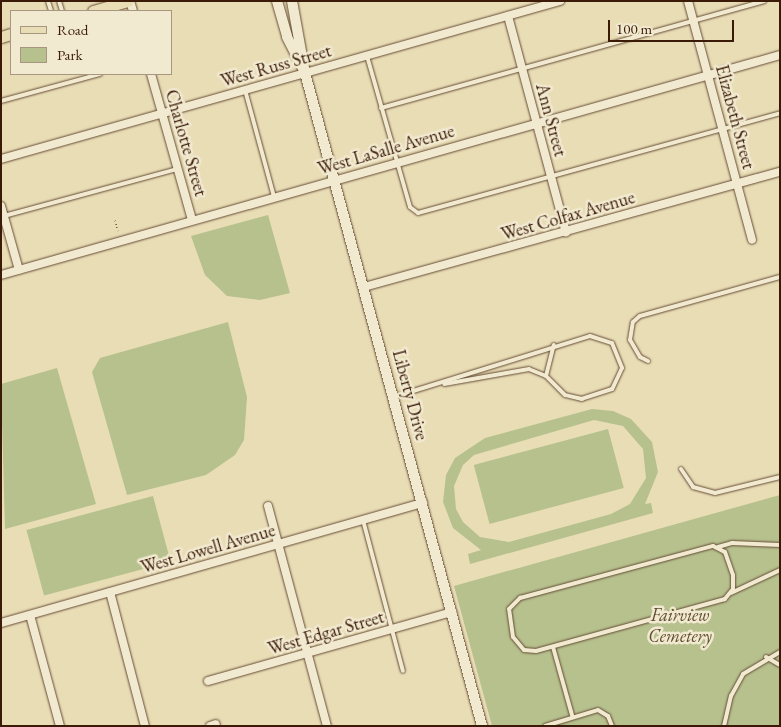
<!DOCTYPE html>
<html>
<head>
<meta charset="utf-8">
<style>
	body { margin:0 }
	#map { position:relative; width:781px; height:727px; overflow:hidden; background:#e9ddb6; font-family:"EB Garamond",serif }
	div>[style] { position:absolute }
	.green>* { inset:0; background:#b6c18e; transform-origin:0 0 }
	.path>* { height:1px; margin-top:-0.5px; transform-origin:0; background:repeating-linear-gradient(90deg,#3b1b08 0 1px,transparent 0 3.5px) }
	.roads { filter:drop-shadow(0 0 1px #664c34) drop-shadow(0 0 1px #664c34) }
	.lane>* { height:4px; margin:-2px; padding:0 2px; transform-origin:2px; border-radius:2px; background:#f1e9d0 }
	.street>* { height:8px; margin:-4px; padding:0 4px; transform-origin:4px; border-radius:4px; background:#f1e9d0 }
	.secondary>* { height:10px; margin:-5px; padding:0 5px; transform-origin:5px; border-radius:5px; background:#f1e9d0 }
	.primary>* { height:11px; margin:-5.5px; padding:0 5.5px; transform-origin:5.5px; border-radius:5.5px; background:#e9ddb6 }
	span { translate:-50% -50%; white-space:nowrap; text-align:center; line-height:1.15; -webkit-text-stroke:5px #f1e9d0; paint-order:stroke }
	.street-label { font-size:18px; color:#3b1b08 }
	.park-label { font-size:18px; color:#604d30; font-style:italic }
	.frame { position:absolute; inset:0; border:2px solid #3b1b08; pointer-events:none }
	.legend { position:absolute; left:10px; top:10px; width:162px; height:65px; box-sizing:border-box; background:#f1e9d0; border:1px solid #a89780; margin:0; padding:6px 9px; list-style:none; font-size:15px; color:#3b1b08 }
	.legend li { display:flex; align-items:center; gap:10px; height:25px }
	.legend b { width:25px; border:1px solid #a89780 }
	.scale { position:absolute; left:608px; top:20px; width:126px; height:22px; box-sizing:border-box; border:2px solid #3b1b08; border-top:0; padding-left:6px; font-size:15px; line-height:18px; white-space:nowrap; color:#3b1b08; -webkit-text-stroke:4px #f1e9d0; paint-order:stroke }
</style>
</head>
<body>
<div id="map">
	<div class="green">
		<i style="clip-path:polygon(268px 215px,290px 293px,260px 300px,227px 296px,205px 275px,191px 236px)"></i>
		<i style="clip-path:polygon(228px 322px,247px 397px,244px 440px,235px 455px,206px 475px,127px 495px,92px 372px,100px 358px)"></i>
		<i style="clip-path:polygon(57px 368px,96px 504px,5px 529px,1px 384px)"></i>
		<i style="clip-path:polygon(evenodd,592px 409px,613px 411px,631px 419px,652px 442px,658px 472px,645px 504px,651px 503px,653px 513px,470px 564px,468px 554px,481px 550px,453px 528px,443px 502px,446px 475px,455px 458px,485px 438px,592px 409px,594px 420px,623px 426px,643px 449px,646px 478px,630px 504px,611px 514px,509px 542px,480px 537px,463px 522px,456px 509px,454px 486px,463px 465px,474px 455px,594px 420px)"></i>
		<i style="left:608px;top:429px;width:61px;height:139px;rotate:75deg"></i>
		<i style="clip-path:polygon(780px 495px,780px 726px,492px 726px,454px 586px)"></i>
		<i style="left:153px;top:496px;width:68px;height:131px;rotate:75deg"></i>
	</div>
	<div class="path">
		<i style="left:115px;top:220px;width:11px;rotate:75deg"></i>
	</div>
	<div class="roads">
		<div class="lane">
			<i style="left:48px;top:1px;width:10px;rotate:73deg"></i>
			<i style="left:59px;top:1px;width:10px;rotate:73deg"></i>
			<i style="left:367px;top:56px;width:157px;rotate:74.1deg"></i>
			<i style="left:410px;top:207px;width:10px;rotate:37deg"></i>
			<i style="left:418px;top:213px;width:376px;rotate:-15.4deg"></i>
			<i style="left:245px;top:90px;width:111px;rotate:74.8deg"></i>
			<i style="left:1px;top:101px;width:103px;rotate:-15.3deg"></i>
			<i style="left:381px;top:108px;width:398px;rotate:-15.6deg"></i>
			<i style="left:4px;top:216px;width:179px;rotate:-15.2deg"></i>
			<i style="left:648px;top:361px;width:9px;rotate:-153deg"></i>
			<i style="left:640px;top:357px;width:20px;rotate:-120deg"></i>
			<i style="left:630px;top:340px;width:18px;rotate:-81deg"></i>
			<i style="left:633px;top:322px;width:9px;rotate:-41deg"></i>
			<i style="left:640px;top:316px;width:145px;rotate:-15.6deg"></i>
			<i style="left:546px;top:376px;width:32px;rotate:-76deg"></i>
			<i style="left:394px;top:397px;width:205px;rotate:-17.3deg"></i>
			<i style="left:590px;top:336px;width:23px;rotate:18deg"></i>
			<i style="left:612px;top:343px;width:27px;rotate:68deg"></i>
			<i style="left:622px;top:368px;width:23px;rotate:115deg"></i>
			<i style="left:612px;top:389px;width:32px;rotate:162deg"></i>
			<i style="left:582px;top:399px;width:17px;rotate:-167deg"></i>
			<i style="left:565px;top:395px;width:27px;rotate:-135deg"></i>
			<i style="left:546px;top:376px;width:18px;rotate:-158deg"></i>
			<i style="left:529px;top:369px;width:86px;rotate:170deg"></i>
			<i style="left:681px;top:469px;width:22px;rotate:56deg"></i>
			<i style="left:693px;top:487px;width:23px;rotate:15deg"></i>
			<i style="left:715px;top:493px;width:67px;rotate:-13.8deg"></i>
			<i style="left:363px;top:520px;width:156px;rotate:75.2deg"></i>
			<i style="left:713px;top:546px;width:13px;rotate:27deg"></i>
			<i style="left:725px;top:552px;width:24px;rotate:71deg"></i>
			<i style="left:733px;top:575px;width:14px;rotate:90deg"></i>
			<i style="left:733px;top:589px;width:13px;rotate:129deg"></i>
			<i style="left:725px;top:599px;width:196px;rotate:164.6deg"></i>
			<i style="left:536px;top:651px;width:12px;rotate:-175deg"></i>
			<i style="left:524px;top:650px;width:17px;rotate:-130deg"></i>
			<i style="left:513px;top:637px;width:28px;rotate:-98deg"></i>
			<i style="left:509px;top:609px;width:16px;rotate:-45deg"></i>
			<i style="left:520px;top:598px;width:200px;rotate:-15.1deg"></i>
			<i style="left:718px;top:547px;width:15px;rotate:-16deg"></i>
			<i style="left:732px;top:543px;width:48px;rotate:2.4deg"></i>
			<i style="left:731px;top:593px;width:54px;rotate:-25.1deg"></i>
			<i style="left:553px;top:647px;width:71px;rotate:74.4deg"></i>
			<i style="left:766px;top:657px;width:16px;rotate:30deg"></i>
			<i style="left:545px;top:726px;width:55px;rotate:-16.8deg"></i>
			<i style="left:598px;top:710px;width:12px;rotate:31deg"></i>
			<i style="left:608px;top:716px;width:11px;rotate:68deg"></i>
			<i style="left:724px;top:726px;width:31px;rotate:-77deg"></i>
			<i style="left:731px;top:696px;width:25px;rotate:-61deg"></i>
			<i style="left:743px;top:674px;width:43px;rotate:-30.7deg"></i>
		</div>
		<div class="street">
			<i style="left:130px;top:1px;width:10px;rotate:73deg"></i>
			<i style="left:688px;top:1px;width:247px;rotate:75deg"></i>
			<i style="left:508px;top:16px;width:224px;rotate:75deg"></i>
			<i style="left:151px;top:74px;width:152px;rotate:74.3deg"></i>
			<i style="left:1px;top:159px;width:581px;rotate:-15.78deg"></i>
			<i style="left:1px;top:206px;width:66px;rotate:74.3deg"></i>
			<i style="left:1px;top:275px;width:809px;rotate:-15.77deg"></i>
			<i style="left:364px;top:287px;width:432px;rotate:-15.5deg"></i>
			<i style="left:268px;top:506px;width:228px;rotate:75deg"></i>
			<i style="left:110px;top:592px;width:138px;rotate:75.4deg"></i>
			<i style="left:30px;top:615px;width:115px;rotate:74.9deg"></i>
			<i style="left:1px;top:623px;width:439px;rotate:-15.9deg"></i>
			<i style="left:208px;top:681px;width:254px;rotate:-15.8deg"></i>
			<i style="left:210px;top:726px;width:6px;rotate:-18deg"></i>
		</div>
		<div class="secondary">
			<i style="left:277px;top:1px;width:37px;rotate:74deg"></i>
			<i style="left:287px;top:37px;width:35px;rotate:63deg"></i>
			<i style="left:292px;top:1px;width:73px;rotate:79.8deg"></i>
			<i style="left:305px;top:73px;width:677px;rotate:74.83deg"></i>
		</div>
		<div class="primary">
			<i style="left:93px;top:11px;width:36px;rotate:-16deg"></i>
			<i style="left:1px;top:37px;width:10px;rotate:-17deg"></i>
		</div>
	</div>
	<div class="street-label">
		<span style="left:276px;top:66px;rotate:-16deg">West Russ Street</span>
		<span style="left:735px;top:117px;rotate:75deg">Elizabeth Street</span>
		<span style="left:551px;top:120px;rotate:75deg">Ann Street</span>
		<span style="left:186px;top:143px;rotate:74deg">Charlotte Street</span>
		<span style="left:386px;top:150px;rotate:-16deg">West LaSalle Avenue</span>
		<span style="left:568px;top:216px;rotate:-16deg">West Colfax Avenue</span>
		<span style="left:410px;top:395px;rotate:75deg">Liberty Drive</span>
		<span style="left:208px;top:549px;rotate:-16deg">West Lowell Avenue</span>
		<span style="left:326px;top:633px;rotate:-16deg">West Edgar Street</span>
	</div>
	<div class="park-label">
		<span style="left:680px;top:626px">Fairview<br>Cemetery</span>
	</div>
	<div class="frame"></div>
	<ul class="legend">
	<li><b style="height:6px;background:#e9ddb6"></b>Road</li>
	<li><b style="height:14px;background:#b6c18e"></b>Park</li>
	</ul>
	<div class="scale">100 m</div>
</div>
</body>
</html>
